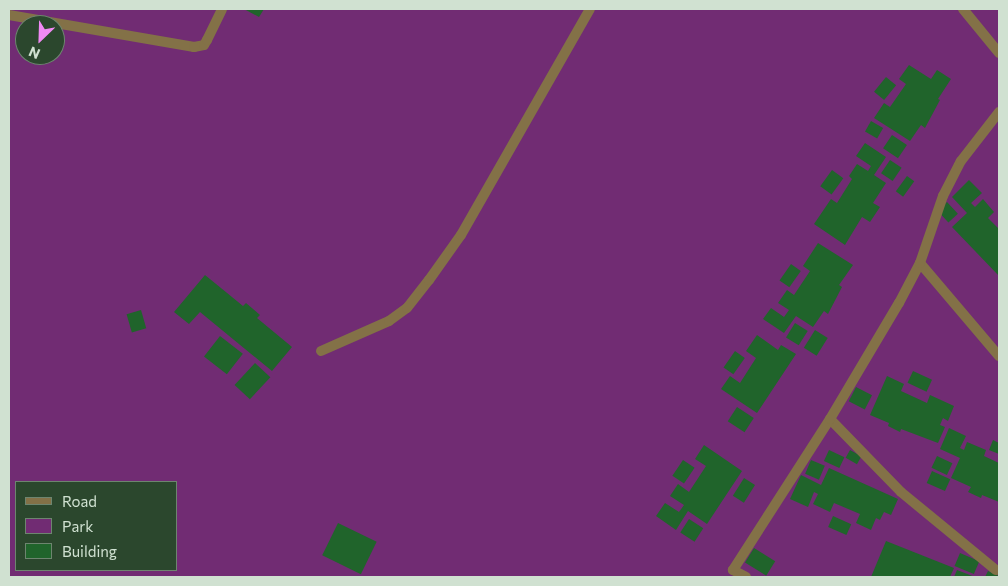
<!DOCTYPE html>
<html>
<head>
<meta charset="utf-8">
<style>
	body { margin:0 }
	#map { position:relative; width:1008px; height:586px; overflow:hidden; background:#2b472d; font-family:Commissioner,sans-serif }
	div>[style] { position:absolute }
	.green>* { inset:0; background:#712c73 }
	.building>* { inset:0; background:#20642b; transform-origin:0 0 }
	.service>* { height:10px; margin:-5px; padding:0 5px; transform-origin:5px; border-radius:5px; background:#837147 }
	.minor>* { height:10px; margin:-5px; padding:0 5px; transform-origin:5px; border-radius:5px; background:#837147 }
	span { translate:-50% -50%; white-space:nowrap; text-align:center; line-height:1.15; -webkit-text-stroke:4px #2b472d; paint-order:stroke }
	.frame { position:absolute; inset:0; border:10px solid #d0e1d1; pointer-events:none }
	.legend { position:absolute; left:15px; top:481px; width:162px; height:90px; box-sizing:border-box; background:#2b472d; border:1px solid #6d856f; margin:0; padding:6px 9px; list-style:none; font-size:15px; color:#d0e1d1 }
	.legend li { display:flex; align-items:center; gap:10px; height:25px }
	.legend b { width:25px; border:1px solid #6d856f }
	.north { position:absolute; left:15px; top:15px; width:50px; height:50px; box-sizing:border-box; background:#2b472d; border:1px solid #6d856f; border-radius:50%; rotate:204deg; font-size:14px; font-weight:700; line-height:20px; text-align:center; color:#d0e1d1 }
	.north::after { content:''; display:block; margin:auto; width:18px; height:22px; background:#f18af4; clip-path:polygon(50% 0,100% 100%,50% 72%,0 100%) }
</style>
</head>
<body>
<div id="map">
	<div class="green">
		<i style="clip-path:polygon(evenodd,9px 9px,999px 9px,999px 577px,9px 577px,9px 9px,25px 25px,55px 25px,55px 55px,25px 55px,25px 25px,9px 9px,16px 482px,176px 482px,176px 570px,16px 570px,16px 482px)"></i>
	</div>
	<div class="building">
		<i style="clip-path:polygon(244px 9px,264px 9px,259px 17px)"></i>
		<i style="clip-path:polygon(909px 65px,931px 79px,937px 70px,951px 79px,938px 99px,940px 100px,925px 128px,921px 125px,910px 141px,874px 118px,884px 103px,890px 107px,906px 84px,899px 79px)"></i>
		<i style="left:886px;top:77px;width:13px;height:19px;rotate:39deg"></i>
		<i style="left:871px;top:121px;width:14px;height:12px;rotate:30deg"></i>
		<i style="left:892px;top:135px;width:18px;height:16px;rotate:34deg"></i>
		<i style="clip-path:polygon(865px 143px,886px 157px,874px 175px,886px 183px,873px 203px,880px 207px,870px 222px,862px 217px,845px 245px,814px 224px,831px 199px,837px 203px,852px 179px,849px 176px,857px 164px,868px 171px,871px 166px,856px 156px)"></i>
		<i style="left:890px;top:160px;width:14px;height:16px;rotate:34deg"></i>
		<i style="left:832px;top:170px;width:14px;height:20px;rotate:36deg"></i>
		<i style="left:907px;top:176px;width:9px;height:19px;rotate:36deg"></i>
		<i style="clip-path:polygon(969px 180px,982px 193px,971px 203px,975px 207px,983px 199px,994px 212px,988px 218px,999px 229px,999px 276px,952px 227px,967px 213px,952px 197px)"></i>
		<i style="left:947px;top:202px;width:16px;height:13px;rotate:47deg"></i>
		<i style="clip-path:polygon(818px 243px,853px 265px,839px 285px,842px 287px,828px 314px,824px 311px,813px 327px,796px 316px,784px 333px,763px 319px,771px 308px,784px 317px,789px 310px,778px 303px,787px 290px,794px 295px,810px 271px,803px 266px)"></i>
		<i style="left:791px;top:264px;width:12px;height:20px;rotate:35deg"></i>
		<i style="clip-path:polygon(205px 275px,243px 306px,246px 303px,260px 315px,257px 318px,292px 347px,272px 371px,200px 312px,189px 324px,174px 312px)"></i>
		<i style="left:141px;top:310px;width:19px;height:15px;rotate:74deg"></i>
		<i style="left:795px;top:323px;width:15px;height:17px;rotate:32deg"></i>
		<i style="left:815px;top:330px;width:15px;height:21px;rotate:32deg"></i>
		<i style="clip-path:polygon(757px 335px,778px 350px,781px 345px,796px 354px,757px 413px,721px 389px,730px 376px,740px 383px,756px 358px,746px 351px)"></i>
		<i style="left:220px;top:336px;width:29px;height:26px;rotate:38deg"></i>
		<i style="left:735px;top:351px;width:12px;height:20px;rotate:35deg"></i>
		<i style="left:255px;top:363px;width:21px;height:30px;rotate:43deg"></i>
		<i style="left:913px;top:371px;width:21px;height:13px;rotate:25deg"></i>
		<i style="clip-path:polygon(887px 376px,904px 384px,901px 391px,927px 403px,930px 395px,954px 406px,948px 421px,943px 418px,940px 425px,945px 427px,938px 443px,901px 429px,900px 432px,888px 426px,889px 423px,870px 415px)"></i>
		<i style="left:856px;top:387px;width:18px;height:16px;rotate:27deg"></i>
		<i style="left:737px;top:407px;width:20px;height:17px;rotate:33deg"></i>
		<i style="clip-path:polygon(949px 428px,966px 436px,960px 448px,964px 450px,967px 442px,986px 450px,984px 456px,999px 463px,999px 502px,982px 495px,981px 498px,968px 492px,971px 487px,951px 478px,960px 458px,940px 449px)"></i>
		<i style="clip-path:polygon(993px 440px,999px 443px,999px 454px,989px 450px)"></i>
		<i style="clip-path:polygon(704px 445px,742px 471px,707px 524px,688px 511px,676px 530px,656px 516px,665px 503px,679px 512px,684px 505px,670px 496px,678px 484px,689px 492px,706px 466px,695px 459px)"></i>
		<i style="left:829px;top:450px;width:17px;height:12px;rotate:25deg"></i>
		<i style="left:850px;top:450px;width:13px;height:9px;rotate:29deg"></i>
		<i style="left:937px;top:456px;width:17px;height:13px;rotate:25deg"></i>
		<i style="left:683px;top:460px;width:14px;height:19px;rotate:34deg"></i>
		<i style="left:811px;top:460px;width:15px;height:15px;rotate:23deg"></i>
		<i style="clip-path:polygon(829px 468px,898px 499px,891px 515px,884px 512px,880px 520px,876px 518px,871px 530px,856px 523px,860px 514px,834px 503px,830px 512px,813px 504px,818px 494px,814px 492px,808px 507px,790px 499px,801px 475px,821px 485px)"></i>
		<i style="left:932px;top:471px;width:20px;height:13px;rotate:24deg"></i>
		<i style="left:744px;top:478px;width:13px;height:21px;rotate:32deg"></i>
		<i style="left:833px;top:516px;width:20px;height:12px;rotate:24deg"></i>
		<i style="left:689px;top:519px;width:17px;height:16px;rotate:33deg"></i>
		<i style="left:338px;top:523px;width:43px;height:36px;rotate:26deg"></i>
		<i style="clip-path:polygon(886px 541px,954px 568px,950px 577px,871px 577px)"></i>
		<i style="left:754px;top:548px;width:25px;height:17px;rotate:32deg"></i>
		<i style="left:960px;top:553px;width:21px;height:14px;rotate:23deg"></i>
		<i style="clip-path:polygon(957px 570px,975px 577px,954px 577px)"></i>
		<i style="clip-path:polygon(988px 571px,999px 576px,999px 577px,985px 577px)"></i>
	</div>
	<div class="service">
		<i style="left:321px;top:351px;width:74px;rotate:-23.8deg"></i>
		<i style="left:389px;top:321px;width:22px;rotate:-36deg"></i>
		<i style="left:407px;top:308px;width:36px;rotate:-52deg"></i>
		<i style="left:429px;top:280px;width:55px;rotate:-54.6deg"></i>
		<i style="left:461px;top:235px;width:260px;rotate:-60.3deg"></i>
	</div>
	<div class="minor">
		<i style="left:963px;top:9px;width:57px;rotate:50.7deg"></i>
		<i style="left:9px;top:15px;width:188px;rotate:9.8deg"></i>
		<i style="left:194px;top:47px;width:10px;rotate:-11deg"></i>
		<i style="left:204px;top:45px;width:6px;rotate:-59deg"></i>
		<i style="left:207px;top:40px;width:34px;rotate:-64deg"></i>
		<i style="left:920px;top:263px;width:122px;rotate:49.7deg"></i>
		<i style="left:830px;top:419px;width:102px;rotate:45.8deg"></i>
		<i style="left:901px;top:492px;width:123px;rotate:39.4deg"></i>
		<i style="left:746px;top:577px;width:15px;rotate:-152deg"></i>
		<i style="left:733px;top:570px;width:179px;rotate:-57.3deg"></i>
		<i style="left:830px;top:419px;width:135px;rotate:-59.3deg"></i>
		<i style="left:899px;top:303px;width:45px;rotate:-62.3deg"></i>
		<i style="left:920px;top:263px;width:71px;rotate:-71.1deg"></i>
		<i style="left:943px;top:196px;width:39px;rotate:-63deg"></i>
		<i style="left:961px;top:161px;width:62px;rotate:-52.2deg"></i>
	</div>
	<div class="frame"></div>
	<ul class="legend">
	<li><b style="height:6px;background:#837147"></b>Road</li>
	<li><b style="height:14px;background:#712c73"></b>Park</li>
	<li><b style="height:14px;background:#20642b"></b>Building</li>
	</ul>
	<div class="north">N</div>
</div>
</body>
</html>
